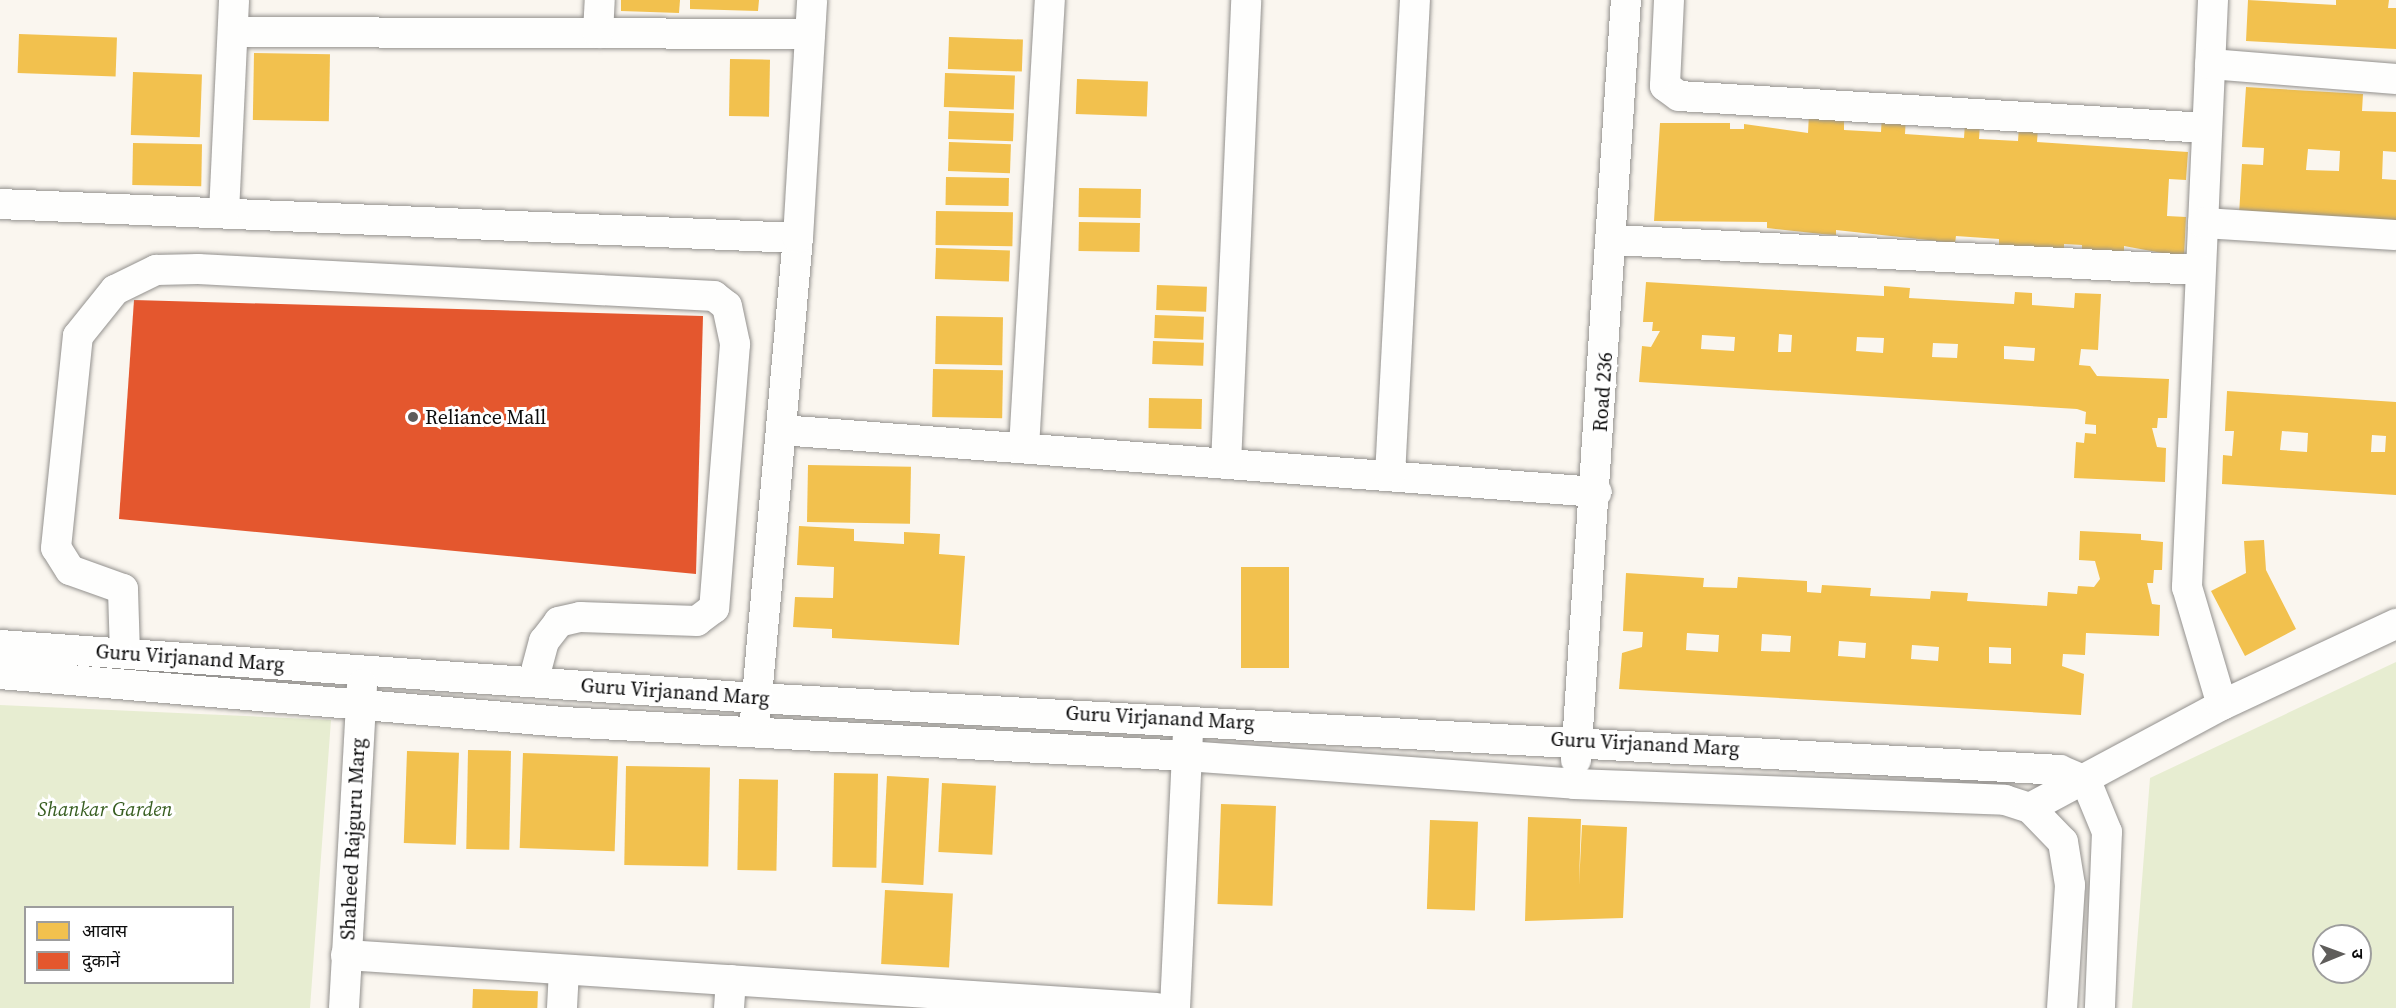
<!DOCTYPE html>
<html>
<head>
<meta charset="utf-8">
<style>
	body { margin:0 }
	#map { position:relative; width:2396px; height:1008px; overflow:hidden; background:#faf6ef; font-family:"Source Serif 4","Noto Sans Devanagari",serif }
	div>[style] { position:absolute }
	.green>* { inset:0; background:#e7edd1 }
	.homes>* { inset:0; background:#f2c14e; transform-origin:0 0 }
	.shops>* { inset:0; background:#e4572e }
	.roads { filter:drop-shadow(0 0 2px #93918e) drop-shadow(0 0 2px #93918e) }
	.minor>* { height:30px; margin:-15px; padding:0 15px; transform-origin:15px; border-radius:15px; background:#fefefd }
	.dots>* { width:16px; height:16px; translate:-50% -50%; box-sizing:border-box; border:3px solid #fff; border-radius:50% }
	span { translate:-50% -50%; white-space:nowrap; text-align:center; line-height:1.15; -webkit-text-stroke:6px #fff; paint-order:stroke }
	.street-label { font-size:20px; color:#0b0b0b }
	.poi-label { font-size:20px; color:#0b0b0b }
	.left { translate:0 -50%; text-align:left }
	.park-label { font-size:20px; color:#385e21; font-style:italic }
	.legend { position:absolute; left:24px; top:906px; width:210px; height:78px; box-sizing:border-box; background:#fff; border:2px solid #9d9d9d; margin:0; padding:8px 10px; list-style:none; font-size:18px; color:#0b0b0b }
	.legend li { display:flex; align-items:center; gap:12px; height:30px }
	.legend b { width:30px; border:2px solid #9d9d9d }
	.north { position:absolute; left:2312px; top:924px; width:60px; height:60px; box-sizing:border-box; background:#fff; border:2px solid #9d9d9d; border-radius:50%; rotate:89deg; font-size:16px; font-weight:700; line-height:24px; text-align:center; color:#0b0b0b }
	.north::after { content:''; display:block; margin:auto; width:21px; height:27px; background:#5f5d5b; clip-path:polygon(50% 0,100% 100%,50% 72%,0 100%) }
</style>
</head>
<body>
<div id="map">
	<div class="green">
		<i style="clip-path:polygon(evenodd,2396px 662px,2396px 1008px,2132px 1008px,2150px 778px,2396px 662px,2324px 936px,2360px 936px,2360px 972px,2324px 972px,2324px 936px)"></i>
		<i style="clip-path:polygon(evenodd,0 705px,331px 720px,310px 1008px,0 1008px,0 705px,26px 908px,232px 908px,232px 982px,26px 982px,26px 908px)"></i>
	</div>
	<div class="homes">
		<i style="clip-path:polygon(621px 0,680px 0,679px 13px,621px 11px)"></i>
		<i style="clip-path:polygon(690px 0,759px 0,758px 11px,690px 9px)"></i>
		<i style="clip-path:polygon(2248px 0,2336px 5px,2336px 0,2389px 0,2388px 8px,2396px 8px,2396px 49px,2246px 41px)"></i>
		<i style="left:19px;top:34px;width:98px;height:39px;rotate:2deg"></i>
		<i style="left:949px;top:37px;width:74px;height:32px;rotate:2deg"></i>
		<i style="left:254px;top:53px;width:76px;height:67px;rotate:1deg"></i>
		<i style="left:730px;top:59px;width:40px;height:57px;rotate:1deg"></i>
		<i style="left:133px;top:72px;width:69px;height:63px;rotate:2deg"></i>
		<i style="left:945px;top:73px;width:70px;height:34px;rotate:2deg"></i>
		<i style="left:1077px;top:79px;width:71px;height:35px;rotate:2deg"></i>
		<i style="clip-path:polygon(evenodd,2246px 87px,2363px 94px,2362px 111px,2396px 112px,2396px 152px,2383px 151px,2382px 179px,2396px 180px,2396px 224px,2239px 215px,2242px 164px,2263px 165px,2264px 148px,2242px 147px,2246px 87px,2308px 149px,2340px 151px,2339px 171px,2306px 170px,2308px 149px)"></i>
		<i style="left:949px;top:111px;width:65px;height:28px;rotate:2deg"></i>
		<i style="clip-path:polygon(1809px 113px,1844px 115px,1844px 130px,1881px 132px,1882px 113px,1906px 115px,1905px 134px,1964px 138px,1965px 123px,1980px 124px,1979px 139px,2018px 141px,2019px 126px,2038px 128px,2037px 142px,2188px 152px,2186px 180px,2169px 179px,2167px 216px,2186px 217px,2184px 257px,2124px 246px,2124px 253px,2082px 251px,2082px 245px,2064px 244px,2064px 250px,1999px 245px,1999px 239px,1956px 236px,1955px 243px,1836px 230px,1836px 235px,1822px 234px,1767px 228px,1767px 222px,1654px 221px,1660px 123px,1730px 123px,1730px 129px,1744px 129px,1744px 124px,1808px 133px)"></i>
		<i style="left:949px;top:142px;width:62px;height:29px;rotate:2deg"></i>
		<i style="left:133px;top:143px;width:69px;height:42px;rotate:1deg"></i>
		<i style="left:946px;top:177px;width:63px;height:28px;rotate:1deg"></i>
		<i style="left:1079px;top:188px;width:62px;height:29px;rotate:1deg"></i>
		<i style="left:936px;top:211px;width:77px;height:34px;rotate:1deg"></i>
		<i style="left:1079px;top:222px;width:61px;height:29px;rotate:1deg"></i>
		<i style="left:936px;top:248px;width:74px;height:31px;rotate:2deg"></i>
		<i style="clip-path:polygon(evenodd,1646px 282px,1884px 296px,1884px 286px,1910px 288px,1909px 298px,2014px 304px,2015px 292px,2032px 293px,2032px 305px,2074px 308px,2075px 293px,2101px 294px,2098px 350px,2081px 349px,2079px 365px,2090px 366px,2097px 376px,2169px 379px,2167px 418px,2158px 418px,2157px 428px,2152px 428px,2157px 447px,2166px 448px,2165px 482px,2074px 478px,2076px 442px,2084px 443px,2085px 433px,2096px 434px,2096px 425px,2085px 424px,2086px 412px,2077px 409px,1639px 382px,1642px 346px,1651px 347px,1660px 331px,1652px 331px,1653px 322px,1643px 322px,1646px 282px,1779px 334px,1792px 335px,1791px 352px,1778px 352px,1779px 334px,1646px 282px,1702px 335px,1735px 337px,1734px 351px,1701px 349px,1702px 335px,1646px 282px,1857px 337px,1884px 338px,1883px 353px,1856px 351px,1857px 337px,1646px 282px,1933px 343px,1958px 344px,1957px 358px,1932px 357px,1933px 343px,1646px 282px,2004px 346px,2035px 348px,2034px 361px,2004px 359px,2004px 346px)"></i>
		<i style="left:1157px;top:285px;width:50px;height:25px;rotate:2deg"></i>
		<i style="left:1155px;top:315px;width:49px;height:23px;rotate:2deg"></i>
		<i style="left:936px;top:316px;width:67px;height:48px;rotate:1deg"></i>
		<i style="left:1153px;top:341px;width:51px;height:23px;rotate:2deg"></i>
		<i style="left:933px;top:369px;width:70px;height:48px;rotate:1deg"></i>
		<i style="clip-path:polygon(evenodd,2227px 391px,2396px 402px,2396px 495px,2222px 484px,2223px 455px,2232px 456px,2234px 431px,2225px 431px,2227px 391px,2282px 431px,2308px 433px,2307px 452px,2280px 450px,2282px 431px,2227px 391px,2372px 435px,2386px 436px,2385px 452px,2371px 452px,2372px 435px)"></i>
		<i style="left:1149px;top:398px;width:53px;height:30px;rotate:1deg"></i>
		<i style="left:808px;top:465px;width:103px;height:57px;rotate:1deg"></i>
		<i style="clip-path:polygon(799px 526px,854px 529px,854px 541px,904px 544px,904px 532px,940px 534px,939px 554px,965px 556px,959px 645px,832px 638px,832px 629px,793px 627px,795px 597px,833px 598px,834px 567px,797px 565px)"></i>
		<i style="clip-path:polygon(evenodd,2080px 531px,2141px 534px,2141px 540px,2163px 542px,2162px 570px,2154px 570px,2153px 583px,2147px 583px,2152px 604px,2160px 605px,2159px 636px,2086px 633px,2085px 655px,2063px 654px,2062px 666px,2084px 674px,2081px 715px,1619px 689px,1622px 653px,1642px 647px,1643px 632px,1623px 631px,1626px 573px,1704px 578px,1703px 587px,1737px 588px,1738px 577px,1807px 581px,1807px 592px,1821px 593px,1822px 585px,1871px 588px,1870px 596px,1930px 599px,1931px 591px,1968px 593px,1967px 601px,2047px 606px,2048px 592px,2077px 594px,2078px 586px,2094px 587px,2100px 579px,2095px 561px,2079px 560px,2080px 531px,1687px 633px,1719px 635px,1718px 652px,1686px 650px,1687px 633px,2080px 531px,1762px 634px,1791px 636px,1790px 652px,1761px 651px,1762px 634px,2080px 531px,1839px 641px,1866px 643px,1865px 658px,1838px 656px,1839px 641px,2080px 531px,1912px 645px,1939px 647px,1938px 661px,1911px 659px,1912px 645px,2080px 531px,1989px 647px,2011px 648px,2011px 664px,1989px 663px,1989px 647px)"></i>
		<i style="clip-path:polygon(2264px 540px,2266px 570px,2296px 629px,2245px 656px,2211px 591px,2246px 573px,2244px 541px)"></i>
		<i style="left:1241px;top:567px;width:48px;height:101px"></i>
		<i style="left:468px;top:750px;width:43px;height:99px;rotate:1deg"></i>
		<i style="left:407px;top:751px;width:52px;height:92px;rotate:2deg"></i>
		<i style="left:523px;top:753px;width:95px;height:95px;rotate:2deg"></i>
		<i style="left:626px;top:766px;width:84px;height:99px;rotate:1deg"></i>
		<i style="left:834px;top:773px;width:44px;height:94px;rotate:1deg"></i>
		<i style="left:887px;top:776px;width:42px;height:107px;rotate:3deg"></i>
		<i style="left:739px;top:779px;width:39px;height:91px;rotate:1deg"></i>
		<i style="left:942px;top:783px;width:54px;height:69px;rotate:3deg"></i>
		<i style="left:1221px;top:804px;width:55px;height:100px;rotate:2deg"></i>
		<i style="clip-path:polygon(1528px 817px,1581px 819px,1579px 885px,1582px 825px,1627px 827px,1623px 918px,1525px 921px)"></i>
		<i style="left:1430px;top:820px;width:48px;height:89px;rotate:2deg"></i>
		<i style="left:885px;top:890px;width:68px;height:74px;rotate:3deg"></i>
		<i style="left:473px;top:989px;width:65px;height:19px;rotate:2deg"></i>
	</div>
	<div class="shops">
		<i style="clip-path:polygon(134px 300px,703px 316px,696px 574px,119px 519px)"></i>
	</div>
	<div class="roads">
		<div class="minor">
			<i style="left:1669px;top:0;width:86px;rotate:92.7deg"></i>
			<i style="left:1665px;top:86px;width:17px;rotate:36deg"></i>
			<i style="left:1679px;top:96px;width:529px;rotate:3.47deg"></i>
			<i style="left:2213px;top:0;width:588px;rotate:92.54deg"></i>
			<i style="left:2187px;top:587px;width:123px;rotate:73.5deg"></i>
			<i style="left:233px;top:32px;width:577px;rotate:0.2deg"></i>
			<i style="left:598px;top:33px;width:33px;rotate:-87deg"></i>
			<i style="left:2210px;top:64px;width:187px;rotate:4.6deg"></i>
			<i style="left:0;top:204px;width:799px;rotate:2.44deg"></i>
			<i style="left:224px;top:213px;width:213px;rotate:-87.3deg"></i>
			<i style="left:2203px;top:223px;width:193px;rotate:3.6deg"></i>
			<i style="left:1613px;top:240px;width:588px;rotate:2.93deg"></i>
			<i style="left:781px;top:430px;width:818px;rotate:4.35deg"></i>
			<i style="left:1024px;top:448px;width:449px;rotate:-86.7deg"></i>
			<i style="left:1226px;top:464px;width:464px;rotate:-87.5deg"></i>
			<i style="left:1390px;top:476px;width:477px;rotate:-87deg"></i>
			<i style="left:0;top:645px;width:758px;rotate:4.01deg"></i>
			<i style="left:756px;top:698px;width:1306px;rotate:3.16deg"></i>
			<i style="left:2060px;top:770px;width:28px;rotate:23deg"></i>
			<i style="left:2086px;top:781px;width:55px;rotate:67.6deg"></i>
			<i style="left:2107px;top:832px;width:176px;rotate:92.3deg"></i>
			<i style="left:125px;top:654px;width:65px;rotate:-91.8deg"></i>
			<i style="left:123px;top:589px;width:56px;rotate:-160.3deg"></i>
			<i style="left:70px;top:570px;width:26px;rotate:-122deg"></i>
			<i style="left:56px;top:548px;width:213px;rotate:-84.1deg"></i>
			<i style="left:78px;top:336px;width:59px;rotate:-51.2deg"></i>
			<i style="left:115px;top:290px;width:46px;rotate:-26deg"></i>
			<i style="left:156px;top:270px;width:42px;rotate:-1.4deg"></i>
			<i style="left:198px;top:269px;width:517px;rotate:3deg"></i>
			<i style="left:714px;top:296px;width:16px;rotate:38deg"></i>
			<i style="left:727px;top:306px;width:39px;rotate:78deg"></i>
			<i style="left:735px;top:344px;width:265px;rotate:94.5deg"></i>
			<i style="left:714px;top:608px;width:21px;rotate:143deg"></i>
			<i style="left:697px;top:621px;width:117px;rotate:-178deg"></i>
			<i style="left:580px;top:617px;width:22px;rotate:167deg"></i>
			<i style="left:559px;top:622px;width:24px;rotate:128deg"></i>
			<i style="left:544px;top:641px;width:42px;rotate:105deg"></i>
			<i style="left:0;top:674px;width:565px;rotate:4.87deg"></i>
			<i style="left:563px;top:722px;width:625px;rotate:3.12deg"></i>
			<i style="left:1187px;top:756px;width:388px;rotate:4.1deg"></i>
			<i style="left:1574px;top:784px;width:431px;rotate:2.1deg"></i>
			<i style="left:2005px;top:800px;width:26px;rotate:18deg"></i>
			<i style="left:2030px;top:808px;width:47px;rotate:45.9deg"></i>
			<i style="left:2063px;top:842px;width:44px;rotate:80.8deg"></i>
			<i style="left:2070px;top:885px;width:123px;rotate:93.7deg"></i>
			<i style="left:755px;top:719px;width:483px;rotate:-84.9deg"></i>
			<i style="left:798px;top:238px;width:238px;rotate:-86.6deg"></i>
			<i style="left:1576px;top:760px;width:762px;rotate:-86.24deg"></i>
			<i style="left:2030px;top:808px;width:218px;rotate:-28.2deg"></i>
			<i style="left:2222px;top:705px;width:192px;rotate:-25deg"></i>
			<i style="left:346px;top:955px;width:812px;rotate:3.74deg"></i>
			<i style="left:344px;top:1008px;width:324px;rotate:-86.8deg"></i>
			<i style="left:562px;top:1008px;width:38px;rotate:-87deg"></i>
			<i style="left:729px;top:1008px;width:28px;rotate:-86deg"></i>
			<i style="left:1175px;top:1008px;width:271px;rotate:-87.3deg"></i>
		</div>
	</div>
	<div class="dots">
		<i style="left:413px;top:417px;background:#5f5d5b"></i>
	</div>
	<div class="street-label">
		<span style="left:1603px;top:392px;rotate:-86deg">Road 236</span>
		<span style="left:190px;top:658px;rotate:4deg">Guru Virjanand Marg</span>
		<span style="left:675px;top:692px;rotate:4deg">Guru Virjanand Marg</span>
		<span style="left:1160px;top:718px;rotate:3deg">Guru Virjanand Marg</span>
		<span style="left:1645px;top:744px;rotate:3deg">Guru Virjanand Marg</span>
		<span style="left:353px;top:839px;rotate:-87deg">Shaheed Rajguru Marg</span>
	</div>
	<div class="poi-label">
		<span class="left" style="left:425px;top:417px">Reliance Mall</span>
	</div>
	<div class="park-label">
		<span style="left:105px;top:809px">Shankar Garden</span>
	</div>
	<ul class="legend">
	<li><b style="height:16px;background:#f2c14e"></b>आवास</li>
	<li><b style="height:16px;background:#e4572e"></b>दुकानें</li>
	</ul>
	<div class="north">उ</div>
</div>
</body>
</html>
